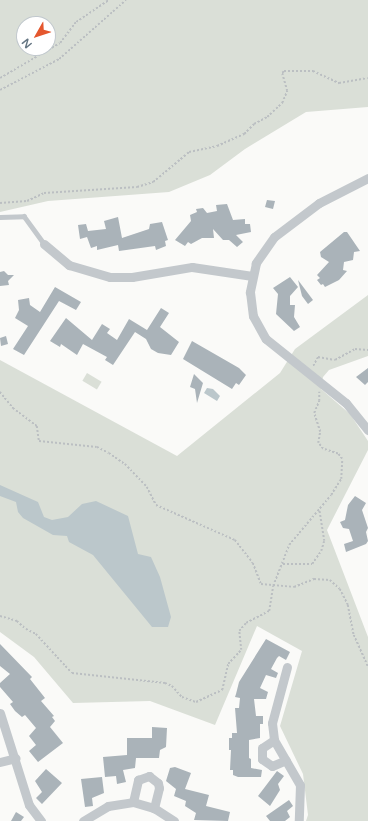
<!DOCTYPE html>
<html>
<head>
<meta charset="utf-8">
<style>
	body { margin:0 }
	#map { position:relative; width:368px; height:821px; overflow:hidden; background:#fafaf8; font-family:"Varela Round",sans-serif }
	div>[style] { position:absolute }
	.green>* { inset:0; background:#dadfd7; transform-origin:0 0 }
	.water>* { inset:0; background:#bbc7cb }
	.building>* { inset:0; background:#aab3b9 }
	.path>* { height:1.5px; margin-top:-0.75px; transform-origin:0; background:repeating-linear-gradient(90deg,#bbbfc2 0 2px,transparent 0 4px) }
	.service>* { height:4.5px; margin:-2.25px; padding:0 2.25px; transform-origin:2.25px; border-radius:2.25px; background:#c3c8cc }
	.minor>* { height:9px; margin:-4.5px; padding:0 4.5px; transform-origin:4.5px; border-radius:4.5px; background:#c3c8cc }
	span { translate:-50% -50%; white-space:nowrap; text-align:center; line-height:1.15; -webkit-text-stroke:4px #fff; paint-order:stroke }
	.north { position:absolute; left:16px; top:16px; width:40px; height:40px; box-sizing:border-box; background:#fff; border:1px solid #c1c8cd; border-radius:50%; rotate:231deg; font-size:11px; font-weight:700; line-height:16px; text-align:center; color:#657683 }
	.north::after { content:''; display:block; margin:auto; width:14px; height:18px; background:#e4572e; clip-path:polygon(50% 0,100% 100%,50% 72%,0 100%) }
</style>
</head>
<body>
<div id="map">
	<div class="green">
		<i style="clip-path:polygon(evenodd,0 0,368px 0,368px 107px,306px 112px,245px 149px,210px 175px,169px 192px,48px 201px,0 212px,0 0,24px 24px,48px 24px,48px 48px,24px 48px,24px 24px)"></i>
		<i style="clip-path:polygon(368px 295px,368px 356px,329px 370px,323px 377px,321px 389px,350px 414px,368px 441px,368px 450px,327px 530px,368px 637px,368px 821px,306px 821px,308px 815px,303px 774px,280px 726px,302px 651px,257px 626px,215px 725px,150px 701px,73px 703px,34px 657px,0 632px,0 360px,177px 456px,280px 373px,295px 349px)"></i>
		<i style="left:87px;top:373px;width:17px;height:9px;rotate:31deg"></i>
	</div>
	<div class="water">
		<i style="clip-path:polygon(207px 388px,213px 389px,220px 396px,217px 401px,204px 393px)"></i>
		<i style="clip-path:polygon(0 485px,38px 502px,44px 517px,52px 520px,68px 517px,82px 504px,96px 501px,128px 516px,138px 554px,151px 557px,160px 577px,171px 617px,168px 627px,152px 627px,93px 555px,69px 542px,67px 536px,53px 535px,23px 518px,18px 512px,16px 502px,0 496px)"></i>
	</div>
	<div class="building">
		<i style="clip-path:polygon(267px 200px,275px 201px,273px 209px,265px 207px)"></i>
		<i style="clip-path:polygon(227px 204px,233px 220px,245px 219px,245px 224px,250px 224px,251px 232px,236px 235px,243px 242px,237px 247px,229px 240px,223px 240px,213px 229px,214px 238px,202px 238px,191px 244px,188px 242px,185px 246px,175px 240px,191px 221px,190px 215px,197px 212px,196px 209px,203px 208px,207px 213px,217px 211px,216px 205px)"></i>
		<i style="clip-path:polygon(118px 217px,122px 238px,149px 229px,150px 224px,162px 222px,168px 240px,165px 241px,166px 246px,156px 250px,155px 246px,119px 251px,118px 245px,97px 250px,97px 246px,91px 248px,87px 237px,80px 239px,78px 225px,86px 224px,88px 231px,106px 229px,104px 221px)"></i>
		<i style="clip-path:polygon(344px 232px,347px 232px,360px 251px,354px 252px,353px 260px,344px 262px,343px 270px,347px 271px,339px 280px,325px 287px,323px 284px,321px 285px,317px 280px,320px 278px,317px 275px,329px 262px,321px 257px,320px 252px)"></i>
		<i style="clip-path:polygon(4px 271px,8px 275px,14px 275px,8px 281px,9px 285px,0 286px,0 272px)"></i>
		<i style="clip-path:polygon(290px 277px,298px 287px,290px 296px,290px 305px,295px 305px,294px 317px,300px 327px,294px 331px,276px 314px,278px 294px,273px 288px)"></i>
		<i style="clip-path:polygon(298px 280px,313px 300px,308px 304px,302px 296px)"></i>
		<i style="clip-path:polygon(55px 287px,81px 302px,76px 310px,59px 301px,24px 355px,13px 349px,28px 326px,15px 318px,19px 310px,18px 300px,29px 298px,30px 305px,40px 312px)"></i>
		<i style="clip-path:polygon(161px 308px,169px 313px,160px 327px,179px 342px,171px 355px,158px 353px,151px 349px,146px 339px,135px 332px,113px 365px,105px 360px,107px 357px,83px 344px,77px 355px,61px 344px,60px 347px,50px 341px,66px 318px,92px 340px,102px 324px,110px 329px,107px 333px,117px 340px,129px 319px,147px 330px)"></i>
		<i style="clip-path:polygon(6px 336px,8px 344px,1px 346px,0 338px)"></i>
		<i style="clip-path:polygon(192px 341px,239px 368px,246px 375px,239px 385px,236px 383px,232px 389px,183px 359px)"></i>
		<i style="clip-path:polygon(368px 368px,368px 382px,365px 385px,356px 377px)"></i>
		<i style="clip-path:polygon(194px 374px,203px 383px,197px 403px,195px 389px,190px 387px)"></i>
		<i style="clip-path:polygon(355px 496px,366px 503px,362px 510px,368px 528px,366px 532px,368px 541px,366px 544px,346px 552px,344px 544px,353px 541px,349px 529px,343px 528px,340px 522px,345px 520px,348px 505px)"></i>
		<i style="clip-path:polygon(266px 639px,290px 652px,286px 660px,279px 656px,277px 658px,271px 669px,278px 673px,276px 678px,266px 675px,260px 688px,268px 692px,266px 699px,254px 699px,256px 716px,263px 716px,263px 724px,260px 724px,260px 738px,249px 740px,249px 758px,251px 759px,251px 768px,262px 770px,261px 777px,238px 777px,233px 775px,233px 770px,230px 770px,231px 750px,229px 750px,229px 738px,232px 738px,232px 733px,237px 733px,235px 708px,239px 708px,240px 698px,235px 697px,236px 694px,239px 682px)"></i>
		<i style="clip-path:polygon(0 644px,32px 677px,30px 679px,45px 698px,41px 701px,54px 716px,52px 717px,55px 721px,50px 727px,63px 743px,38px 762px,29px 751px,36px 745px,29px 736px,36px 728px,25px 715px,22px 717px,15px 711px,10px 704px,13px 702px,0 687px,0 683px,10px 674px,0 666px)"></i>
		<i style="clip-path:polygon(152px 727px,167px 728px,166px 747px,160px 750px,159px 758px,136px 758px,135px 768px,123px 770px,126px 782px,117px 784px,116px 776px,105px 777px,103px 757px,127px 755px,127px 738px,152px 738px)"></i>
		<i style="clip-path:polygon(175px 767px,191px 773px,185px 789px,209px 795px,206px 806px,230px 812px,228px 821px,194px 820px,196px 813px,185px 806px,186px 801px,174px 796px,176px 789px,166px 781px,170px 768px)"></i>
		<i style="clip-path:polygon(46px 769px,62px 783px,42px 804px,36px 798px,42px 792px,35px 781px)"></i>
		<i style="clip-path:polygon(277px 771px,284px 776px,278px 784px,280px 790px,270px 806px,258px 796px)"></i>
		<i style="clip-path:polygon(102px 777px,104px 793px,92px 798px,93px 806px,85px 807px,81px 779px)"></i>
		<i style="clip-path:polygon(289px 800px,293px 806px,287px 811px,290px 817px,285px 821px,270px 821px,266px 816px)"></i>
		<i style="clip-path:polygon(16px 812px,24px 817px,21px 821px,11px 821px)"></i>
	</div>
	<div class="path">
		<i style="left:0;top:78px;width:69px;rotate:-30.3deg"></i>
		<i style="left:60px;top:43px;width:26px;rotate:-53deg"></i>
		<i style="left:76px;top:22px;width:40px;rotate:-34deg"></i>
		<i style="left:0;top:90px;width:67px;rotate:-27.7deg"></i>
		<i style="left:59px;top:59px;width:89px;rotate:-41.4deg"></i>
		<i style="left:0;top:203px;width:27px;rotate:-4deg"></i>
		<i style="left:27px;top:201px;width:19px;rotate:-25deg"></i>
		<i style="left:44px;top:193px;width:93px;rotate:-3.7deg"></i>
		<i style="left:137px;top:187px;width:17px;rotate:-17deg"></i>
		<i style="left:153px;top:182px;width:47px;rotate:-39.8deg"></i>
		<i style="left:189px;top:152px;width:29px;rotate:-12deg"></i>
		<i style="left:217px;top:146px;width:30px;rotate:-24deg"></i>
		<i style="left:244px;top:134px;width:14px;rotate:-45deg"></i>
		<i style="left:254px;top:124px;width:15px;rotate:-28deg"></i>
		<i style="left:267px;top:117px;width:21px;rotate:-43deg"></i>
		<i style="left:282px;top:103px;width:13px;rotate:-67deg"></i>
		<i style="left:287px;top:91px;width:19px;rotate:-106deg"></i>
		<i style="left:282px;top:73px;width:3px;rotate:-45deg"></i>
		<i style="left:284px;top:71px;width:29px"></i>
		<i style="left:313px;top:71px;width:29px;rotate:25deg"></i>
		<i style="left:339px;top:83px;width:29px;rotate:-10deg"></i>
		<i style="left:313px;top:366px;width:10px;rotate:-61deg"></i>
		<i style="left:318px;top:357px;width:17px;rotate:10deg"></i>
		<i style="left:335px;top:360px;width:23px;rotate:-29deg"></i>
		<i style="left:355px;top:349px;width:13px;rotate:4deg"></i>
		<i style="left:0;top:392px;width:21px;rotate:51deg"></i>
		<i style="left:13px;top:408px;width:30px;rotate:37deg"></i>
		<i style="left:37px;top:426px;width:15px;rotate:82deg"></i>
		<i style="left:39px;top:441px;width:58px;rotate:5.9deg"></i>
		<i style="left:97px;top:447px;width:13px;rotate:27deg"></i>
		<i style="left:109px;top:453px;width:19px;rotate:35deg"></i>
		<i style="left:125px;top:464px;width:32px;rotate:46deg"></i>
		<i style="left:147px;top:487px;width:20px;rotate:63deg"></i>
		<i style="left:156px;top:505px;width:86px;rotate:23.9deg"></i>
		<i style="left:235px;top:540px;width:29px;rotate:52deg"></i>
		<i style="left:253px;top:563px;width:22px;rotate:69deg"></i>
		<i style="left:261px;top:584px;width:33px;rotate:5deg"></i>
		<i style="left:294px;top:587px;width:22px;rotate:-22deg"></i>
		<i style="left:314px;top:579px;width:16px;rotate:4deg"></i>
		<i style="left:330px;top:580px;width:13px;rotate:42deg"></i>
		<i style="left:340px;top:589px;width:18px;rotate:63deg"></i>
		<i style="left:348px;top:605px;width:31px;rotate:79deg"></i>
		<i style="left:354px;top:635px;width:34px;rotate:66deg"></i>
		<i style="left:283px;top:564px;width:29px"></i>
		<i style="left:312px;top:564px;width:16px;rotate:-55deg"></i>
		<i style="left:321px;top:551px;width:10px;rotate:-73deg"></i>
		<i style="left:324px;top:541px;width:31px;rotate:-99deg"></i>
		<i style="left:0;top:616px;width:18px;rotate:16deg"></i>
		<i style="left:17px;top:621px;width:12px;rotate:42deg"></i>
		<i style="left:26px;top:629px;width:11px;rotate:27deg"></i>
		<i style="left:36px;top:634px;width:53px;rotate:47.3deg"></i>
		<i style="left:72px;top:673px;width:94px;rotate:6.1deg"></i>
		<i style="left:165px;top:683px;width:8px;rotate:23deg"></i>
		<i style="left:172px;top:686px;width:15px;rotate:48deg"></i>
		<i style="left:182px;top:697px;width:15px;rotate:20deg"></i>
		<i style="left:196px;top:702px;width:29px;rotate:-25deg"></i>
		<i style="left:222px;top:690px;width:27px;rotate:-77deg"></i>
		<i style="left:228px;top:664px;width:19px;rotate:-47deg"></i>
		<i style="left:241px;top:650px;width:19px;rotate:-96deg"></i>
		<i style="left:239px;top:631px;width:11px;rotate:-49deg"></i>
		<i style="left:246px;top:623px;width:26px;rotate:-28deg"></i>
		<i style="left:269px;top:611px;width:25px;rotate:-81deg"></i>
		<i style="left:273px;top:586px;width:44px;rotate:-68.7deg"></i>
		<i style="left:289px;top:545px;width:65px;rotate:-50deg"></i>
		<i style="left:331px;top:495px;width:19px;rotate:-58deg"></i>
		<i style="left:341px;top:479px;width:20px;rotate:-87deg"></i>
		<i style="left:342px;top:459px;width:6px;rotate:-129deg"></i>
		<i style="left:338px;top:454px;width:16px;rotate:-162deg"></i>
		<i style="left:323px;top:449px;width:8px;rotate:-130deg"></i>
		<i style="left:318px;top:443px;width:11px;rotate:-80deg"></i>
		<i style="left:320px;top:432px;width:20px;rotate:-108deg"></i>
		<i style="left:314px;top:413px;width:13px;rotate:-67deg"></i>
		<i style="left:319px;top:401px;width:9px;rotate:-90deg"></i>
	</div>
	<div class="service">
		<i style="left:0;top:217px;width:24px;rotate:-2deg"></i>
		<i style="left:24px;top:216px;width:34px;rotate:54deg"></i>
	</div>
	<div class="minor">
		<i style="left:368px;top:178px;width:55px;rotate:153deg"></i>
		<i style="left:319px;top:203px;width:56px;rotate:142.9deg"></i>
		<i style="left:274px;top:237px;width:32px;rotate:125deg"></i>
		<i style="left:256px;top:263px;width:30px;rotate:102deg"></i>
		<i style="left:250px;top:292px;width:24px;rotate:83deg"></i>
		<i style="left:253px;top:316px;width:26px;rotate:61deg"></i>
		<i style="left:266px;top:339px;width:102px;rotate:38.7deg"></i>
		<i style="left:346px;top:403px;width:35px;rotate:51deg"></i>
		<i style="left:44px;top:244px;width:33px;rotate:40deg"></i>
		<i style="left:69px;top:265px;width:43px;rotate:16.3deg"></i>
		<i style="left:110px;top:277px;width:22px"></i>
		<i style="left:132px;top:277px;width:61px;rotate:-9.5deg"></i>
		<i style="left:192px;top:267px;width:61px;rotate:8.5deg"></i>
		<i style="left:287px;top:667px;width:58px;rotate:105deg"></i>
		<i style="left:272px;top:723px;width:17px;rotate:83deg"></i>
		<i style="left:274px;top:740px;width:52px;rotate:60deg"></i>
		<i style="left:300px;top:785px;width:36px;rotate:92deg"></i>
		<i style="left:0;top:713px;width:96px;rotate:72.5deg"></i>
		<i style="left:29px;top:805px;width:20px;rotate:53deg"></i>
		<i style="left:274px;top:740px;width:14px;rotate:146deg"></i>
		<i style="left:262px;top:748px;width:11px;rotate:90deg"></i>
		<i style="left:262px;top:759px;width:12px;rotate:35deg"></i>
		<i style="left:272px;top:766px;width:15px;rotate:-23deg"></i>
		<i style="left:0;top:762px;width:16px;rotate:-14deg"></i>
		<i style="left:133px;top:802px;width:23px;rotate:-77deg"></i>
		<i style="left:138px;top:780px;width:12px;rotate:-20deg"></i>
		<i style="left:149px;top:776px;width:11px;rotate:38deg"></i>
		<i style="left:158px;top:783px;width:5px;rotate:79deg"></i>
		<i style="left:159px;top:788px;width:21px;rotate:104deg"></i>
		<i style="left:83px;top:821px;width:29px;rotate:-31deg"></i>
		<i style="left:108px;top:806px;width:25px;rotate:-9deg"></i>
		<i style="left:133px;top:802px;width:22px;rotate:16deg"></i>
		<i style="left:154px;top:808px;width:24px;rotate:33deg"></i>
	</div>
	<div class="north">N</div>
</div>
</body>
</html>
